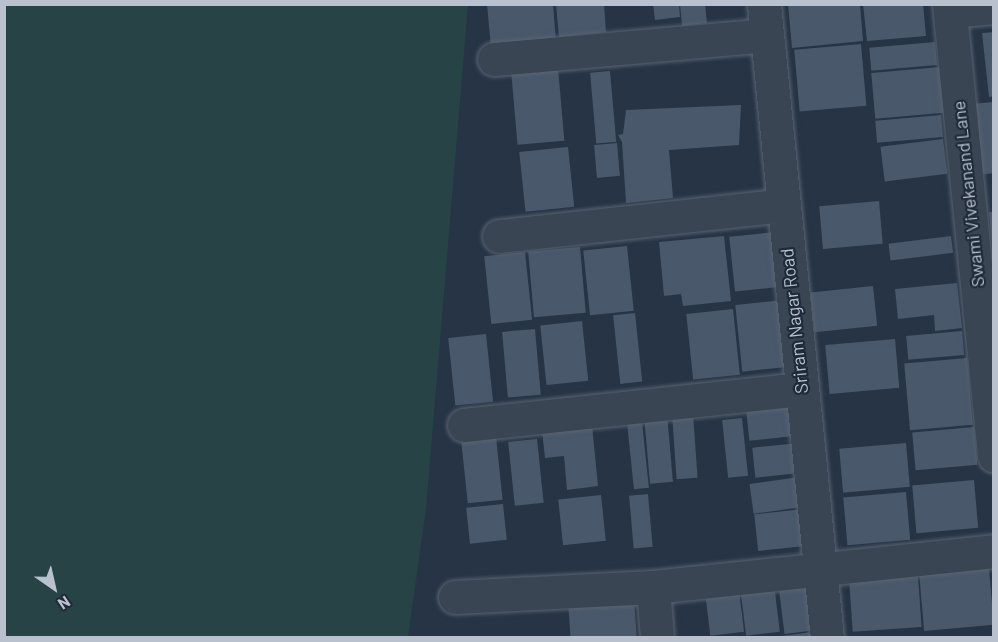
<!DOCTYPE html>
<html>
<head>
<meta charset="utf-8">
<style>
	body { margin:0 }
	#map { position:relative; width:998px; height:642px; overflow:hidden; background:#263445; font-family:Barlow,sans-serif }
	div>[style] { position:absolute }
	.green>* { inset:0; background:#284346 }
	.building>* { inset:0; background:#49586b; transform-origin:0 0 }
	.roads { filter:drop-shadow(0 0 2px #596371) drop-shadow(0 0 2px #596371) }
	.minor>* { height:33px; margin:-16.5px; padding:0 16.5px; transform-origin:16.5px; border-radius:16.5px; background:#3a4554 }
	span { translate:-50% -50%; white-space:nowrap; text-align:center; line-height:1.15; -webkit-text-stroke:4.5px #1f2a3a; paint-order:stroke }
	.street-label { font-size:18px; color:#b8c1cd }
	.frame { position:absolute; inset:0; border:6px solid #b8c1cd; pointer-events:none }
	.north { position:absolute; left:24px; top:558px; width:60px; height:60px; -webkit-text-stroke:4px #1f2a3a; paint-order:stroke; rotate:146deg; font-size:16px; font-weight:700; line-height:24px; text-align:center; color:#b8c1cd }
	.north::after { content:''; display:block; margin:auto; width:21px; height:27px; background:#b8c1cd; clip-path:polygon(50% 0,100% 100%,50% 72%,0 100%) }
</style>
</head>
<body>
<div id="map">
	<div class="green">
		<i style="clip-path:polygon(4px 5px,468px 5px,426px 509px,408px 637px,5px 637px)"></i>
	</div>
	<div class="building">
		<i style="clip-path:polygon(487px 4px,553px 4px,556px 41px,491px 48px)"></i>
		<i style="clip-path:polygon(556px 4px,604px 4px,606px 32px,559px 37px)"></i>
		<i style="clip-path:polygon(653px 4px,679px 4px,680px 17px,655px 20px)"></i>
		<i style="clip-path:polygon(680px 4px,705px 4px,707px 23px,682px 26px)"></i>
		<i style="clip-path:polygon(788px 4px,860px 4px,863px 41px,792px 48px)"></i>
		<i style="clip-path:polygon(863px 4px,923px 4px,926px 36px,867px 41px)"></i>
		<i style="clip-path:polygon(994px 32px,994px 96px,989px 97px,982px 33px)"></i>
		<i style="left:935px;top:42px;width:23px;height:66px;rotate:85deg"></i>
		<i style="left:861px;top:44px;width:62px;height:67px;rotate:85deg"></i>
		<i style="left:940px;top:67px;width:46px;height:69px;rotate:85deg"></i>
		<i style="left:558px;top:68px;width:73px;height:47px;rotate:85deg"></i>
		<i style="left:610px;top:71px;width:71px;height:20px;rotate:85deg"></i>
		<i style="clip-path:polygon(994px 102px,994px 173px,978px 175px,971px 104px)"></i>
		<i style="clip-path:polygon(741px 105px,739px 145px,669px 150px,673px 198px,626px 203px,622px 142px,618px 135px,623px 134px,626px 110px)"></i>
		<i style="left:941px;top:115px;width:22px;height:66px;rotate:85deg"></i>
		<i style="left:943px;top:139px;width:35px;height:63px;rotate:83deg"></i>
		<i style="left:617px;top:143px;width:33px;height:23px;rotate:85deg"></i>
		<i style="left:568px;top:147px;width:60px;height:49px;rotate:84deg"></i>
		<i style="left:879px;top:201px;width:43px;height:60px;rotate:85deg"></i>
		<i style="clip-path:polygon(989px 212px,994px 212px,994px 244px,992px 244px)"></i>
		<i style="left:775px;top:232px;width:55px;height:46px;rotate:84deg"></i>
		<i style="clip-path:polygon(724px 236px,731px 301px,683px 306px,681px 294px,664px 296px,659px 242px)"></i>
		<i style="left:951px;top:236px;width:17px;height:63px;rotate:83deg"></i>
		<i style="left:627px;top:246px;width:65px;height:44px;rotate:84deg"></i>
		<i style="left:580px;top:247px;width:66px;height:52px;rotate:85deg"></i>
		<i style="left:525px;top:252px;width:68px;height:41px;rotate:84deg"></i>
		<i style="clip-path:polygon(957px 283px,962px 328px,935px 331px,934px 315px,898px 319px,895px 289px)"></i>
		<i style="left:873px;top:286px;width:40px;height:63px;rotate:84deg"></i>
		<i style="left:783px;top:300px;width:67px;height:48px;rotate:84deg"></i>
		<i style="left:733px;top:309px;width:66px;height:47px;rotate:84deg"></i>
		<i style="left:635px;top:313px;width:69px;height:22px;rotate:84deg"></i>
		<i style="left:582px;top:321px;width:60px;height:42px;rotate:84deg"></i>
		<i style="left:535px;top:329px;width:66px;height:33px;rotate:85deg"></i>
		<i style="left:962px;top:331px;width:24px;height:56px;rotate:85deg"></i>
		<i style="left:486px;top:334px;width:68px;height:38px;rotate:84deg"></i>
		<i style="left:895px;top:339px;width:49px;height:70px;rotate:85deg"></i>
		<i style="left:967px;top:358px;width:67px;height:63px;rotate:85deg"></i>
		<i style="left:793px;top:406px;width:30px;height:47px;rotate:84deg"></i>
		<i style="left:693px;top:413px;width:65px;height:21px;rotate:86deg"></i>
		<i style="left:667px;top:414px;width:68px;height:23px;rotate:85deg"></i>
		<i style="left:742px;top:418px;width:58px;height:20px;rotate:84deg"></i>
		<i style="left:642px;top:422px;width:66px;height:15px;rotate:84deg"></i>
		<i style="clip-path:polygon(592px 425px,598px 486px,567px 490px,564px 456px,545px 458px,542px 430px)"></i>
		<i style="left:974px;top:427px;width:38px;height:62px;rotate:85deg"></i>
		<i style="left:496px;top:437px;width:63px;height:35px;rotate:84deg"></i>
		<i style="left:537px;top:439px;width:64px;height:29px;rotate:84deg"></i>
		<i style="left:798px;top:443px;width:30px;height:46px;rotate:84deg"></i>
		<i style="left:906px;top:443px;width:44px;height:67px;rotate:85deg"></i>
		<i style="left:800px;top:477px;width:30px;height:51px;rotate:82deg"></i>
		<i style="left:974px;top:480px;width:48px;height:62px;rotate:85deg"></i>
		<i style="left:906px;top:492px;width:48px;height:63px;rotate:85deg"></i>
		<i style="left:648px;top:494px;width:53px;height:19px;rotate:85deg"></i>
		<i style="left:601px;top:495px;width:46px;height:43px;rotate:84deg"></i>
		<i style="left:503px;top:504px;width:36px;height:37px;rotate:84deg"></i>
		<i style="left:804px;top:509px;width:37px;height:50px;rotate:84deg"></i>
		<i style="left:989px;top:569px;width:56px;height:70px;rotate:85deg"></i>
		<i style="left:918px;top:576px;width:51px;height:69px;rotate:86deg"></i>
		<i style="left:814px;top:579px;width:51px;height:36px;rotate:83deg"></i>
		<i style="left:774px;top:584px;width:48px;height:34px;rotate:83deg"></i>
		<i style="left:739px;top:590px;width:42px;height:34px;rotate:83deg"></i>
		<i style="left:634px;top:599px;width:39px;height:66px;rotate:86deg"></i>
		<i style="clip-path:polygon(813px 632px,813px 638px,781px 638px,781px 636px)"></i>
	</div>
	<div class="roads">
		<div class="minor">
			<i style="left:764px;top:4px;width:637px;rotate:84.33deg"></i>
			<i style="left:949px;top:4px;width:454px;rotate:84.3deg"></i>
			<i style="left:950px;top:11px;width:44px;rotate:-5.2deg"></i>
			<i style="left:494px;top:59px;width:273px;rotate:-5deg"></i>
			<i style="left:499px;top:236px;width:286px;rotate:-6.2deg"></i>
			<i style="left:464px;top:425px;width:339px;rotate:-6.1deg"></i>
			<i style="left:653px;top:587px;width:51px;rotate:85.5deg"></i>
			<i style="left:455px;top:597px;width:198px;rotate:-2.9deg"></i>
			<i style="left:653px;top:587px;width:343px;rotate:-6deg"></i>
		</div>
	</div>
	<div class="street-label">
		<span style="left:968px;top:194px;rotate:-96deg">Swami Vivekanand Lane</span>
		<span style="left:794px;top:321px;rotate:-96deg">Sriram Nagar Road</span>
	</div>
	<div class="frame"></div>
	<div class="north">N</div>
</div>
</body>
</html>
